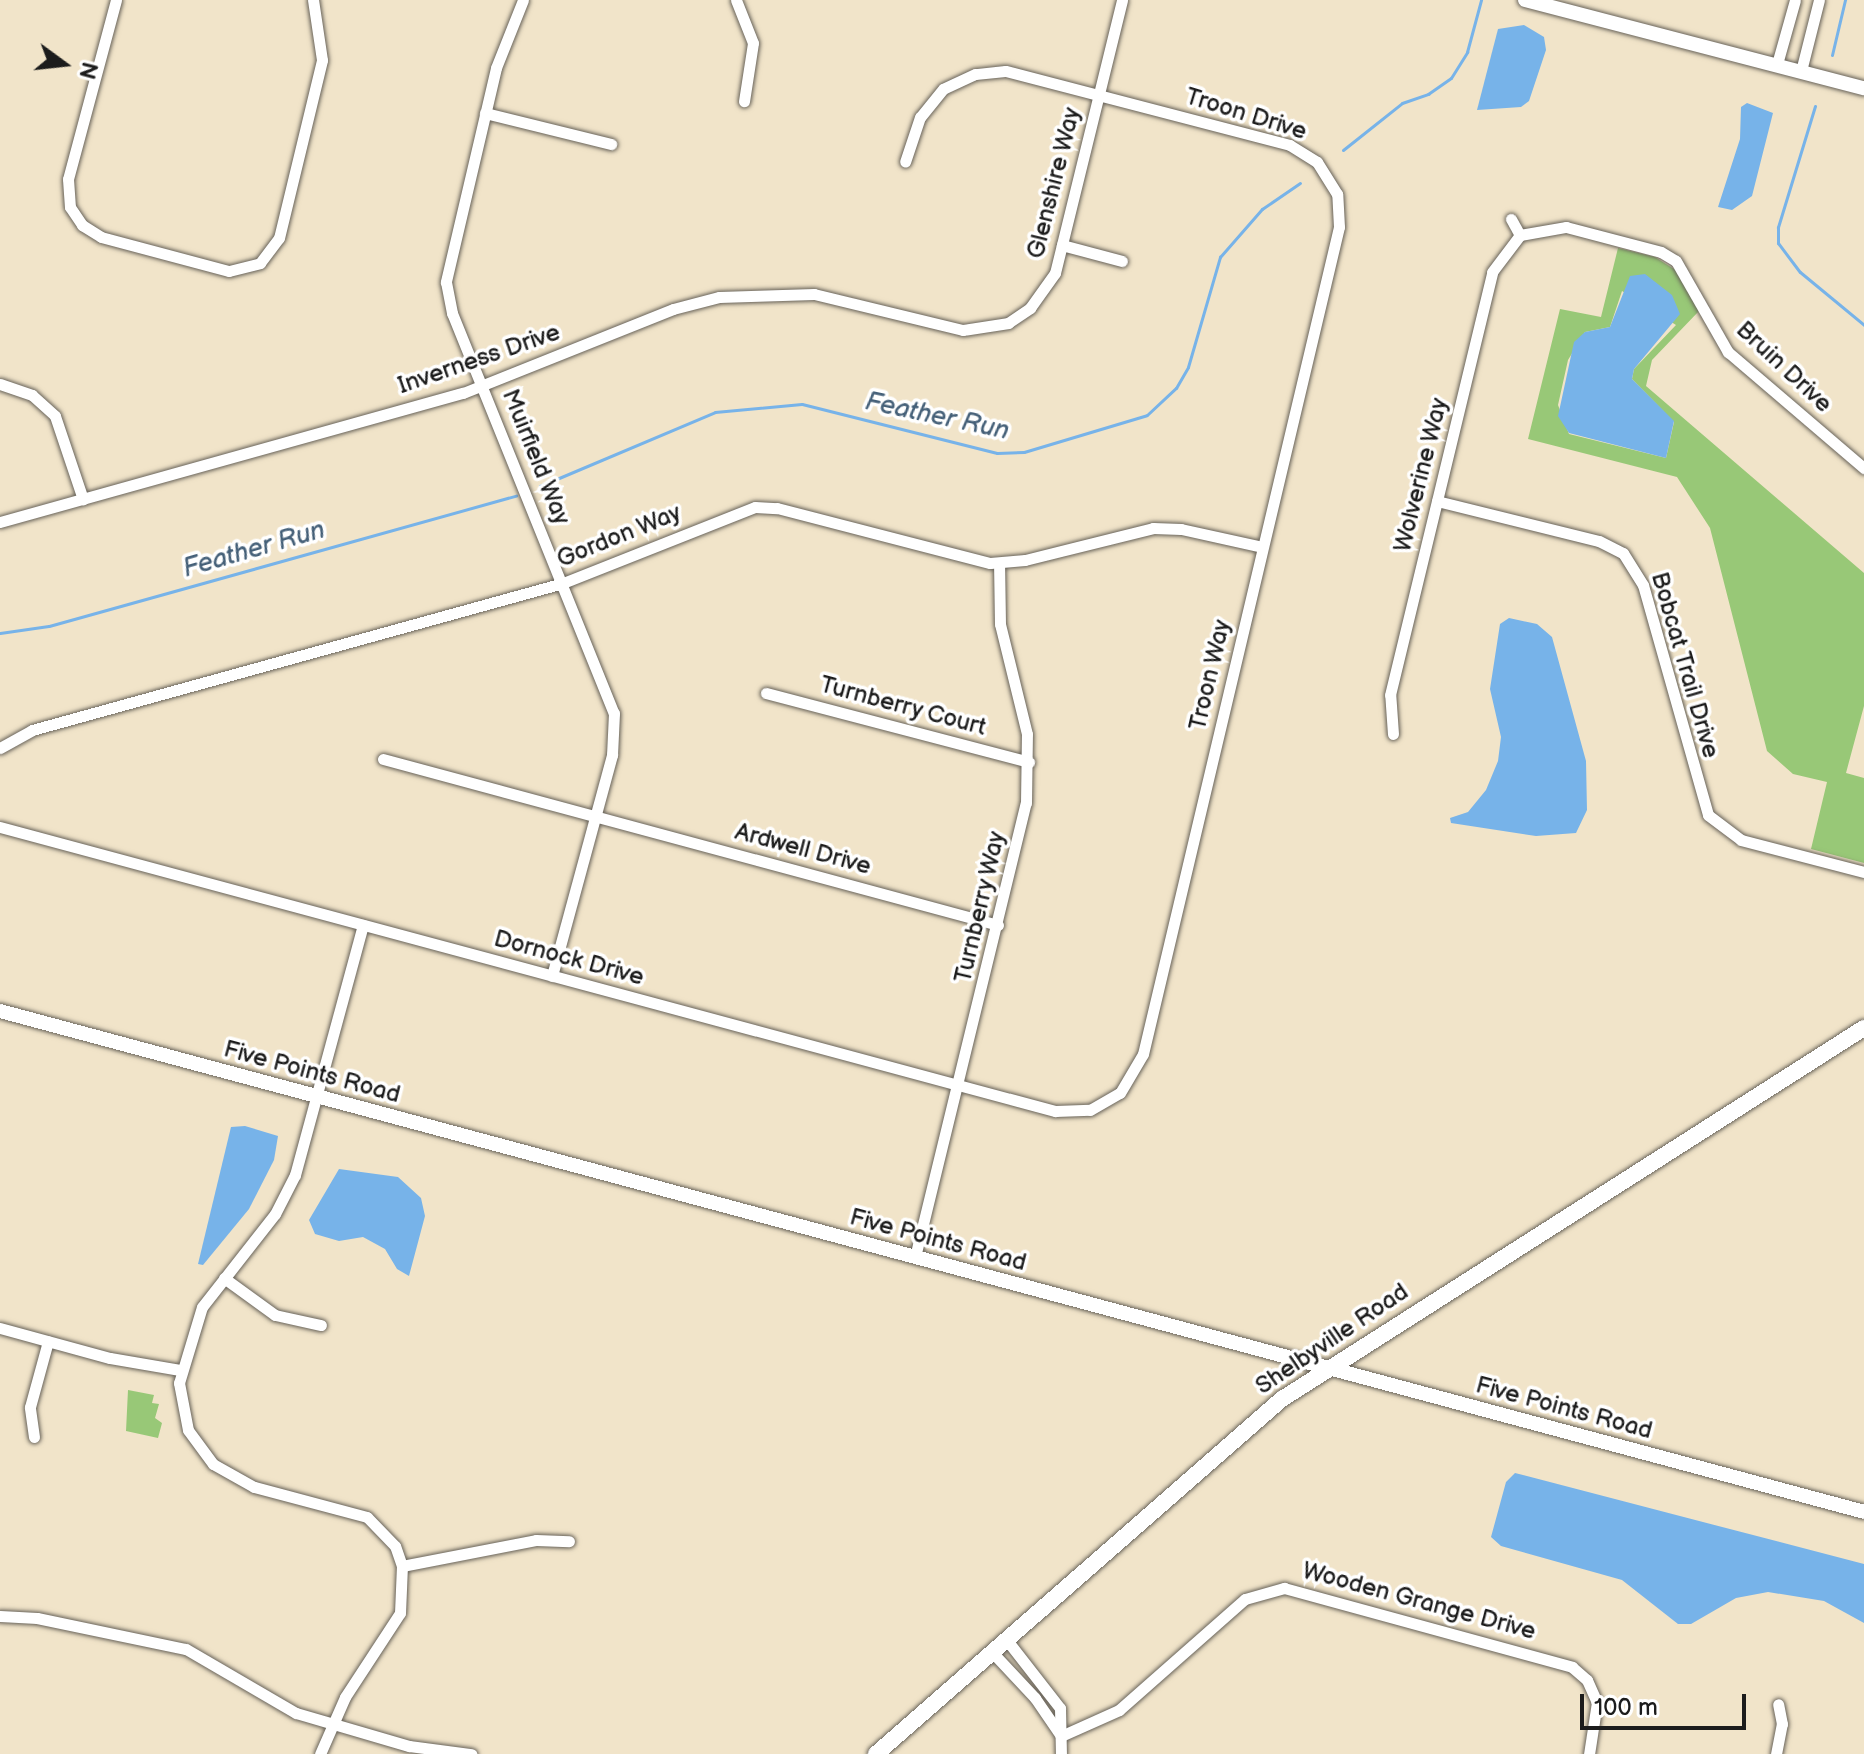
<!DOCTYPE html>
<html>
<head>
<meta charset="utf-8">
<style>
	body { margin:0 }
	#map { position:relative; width:1864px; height:1754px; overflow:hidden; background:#f1e4c9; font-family:"Balsamiq Sans",sans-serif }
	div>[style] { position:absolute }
	.green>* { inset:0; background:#98c877 }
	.water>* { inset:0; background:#77b3e9 }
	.stream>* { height:3px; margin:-1.5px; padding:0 1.5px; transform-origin:1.5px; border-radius:1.5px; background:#77b3e9 }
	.roads { filter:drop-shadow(0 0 2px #676259) drop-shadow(0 0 2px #676259) }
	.minor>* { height:11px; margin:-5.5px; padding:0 5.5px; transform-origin:5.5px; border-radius:5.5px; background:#fff }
	.tertiary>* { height:14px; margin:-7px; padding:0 7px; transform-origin:7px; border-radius:7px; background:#fff }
	.secondary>* { height:16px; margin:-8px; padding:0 8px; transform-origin:8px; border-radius:8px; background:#fff }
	span { translate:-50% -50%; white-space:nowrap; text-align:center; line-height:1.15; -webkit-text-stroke:7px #fff; paint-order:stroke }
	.street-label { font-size:24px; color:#1c1c1c }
	.water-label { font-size:26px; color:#456078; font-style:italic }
	.north { position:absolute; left:24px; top:24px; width:80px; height:80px; -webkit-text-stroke:6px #fff; paint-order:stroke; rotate:105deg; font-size:22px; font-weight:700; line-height:32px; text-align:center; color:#1c1c1c }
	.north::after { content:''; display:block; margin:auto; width:28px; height:36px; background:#1c1c1c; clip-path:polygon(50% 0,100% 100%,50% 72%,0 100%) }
	.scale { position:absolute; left:1580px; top:1694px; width:166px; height:36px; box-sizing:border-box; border:4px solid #1c1c1c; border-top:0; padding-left:10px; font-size:24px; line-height:28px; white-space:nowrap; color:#1c1c1c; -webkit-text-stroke:6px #fff; paint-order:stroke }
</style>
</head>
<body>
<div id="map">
	<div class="green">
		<i style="clip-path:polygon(evenodd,1618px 248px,1655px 257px,1677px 271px,1699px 311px,1652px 360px,1646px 386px,1864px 573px,1864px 706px,1846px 773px,1864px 778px,1864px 863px,1811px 849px,1827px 782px,1793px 774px,1767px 751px,1710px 528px,1677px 477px,1528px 439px,1560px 309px,1601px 317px,1618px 248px,1622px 291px,1676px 325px,1634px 369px,1632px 379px,1674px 422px,1666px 458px,1569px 434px,1558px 405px,1568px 360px,1585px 332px,1610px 327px,1622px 291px)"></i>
		<i style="clip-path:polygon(128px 1390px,154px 1395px,152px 1403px,159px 1404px,155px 1418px,162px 1423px,158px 1438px,126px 1431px)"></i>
	</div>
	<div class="water">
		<i style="clip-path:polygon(1524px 25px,1544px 37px,1546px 50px,1529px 101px,1521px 107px,1477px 110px,1498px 29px)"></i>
		<i style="clip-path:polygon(1747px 103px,1773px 113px,1752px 196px,1732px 210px,1718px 207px,1740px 139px,1741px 107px)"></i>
		<i style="clip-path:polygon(1645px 274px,1672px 295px,1680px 314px,1634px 369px,1632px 379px,1674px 421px,1666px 458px,1569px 433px,1558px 416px,1574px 342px,1585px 332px,1610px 327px,1630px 276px)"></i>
		<i style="clip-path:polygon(1509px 618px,1537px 624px,1552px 637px,1586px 761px,1587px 810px,1576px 833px,1536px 836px,1451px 823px,1450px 818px,1468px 812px,1486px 790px,1498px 761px,1501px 737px,1490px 689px,1500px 624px)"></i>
		<i style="clip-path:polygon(245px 1126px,278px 1136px,274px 1160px,249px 1209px,203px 1265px,198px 1264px,231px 1127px)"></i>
		<i style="clip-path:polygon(339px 1169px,398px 1177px,421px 1198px,425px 1216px,409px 1276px,397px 1269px,385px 1249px,363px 1237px,339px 1241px,315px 1234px,309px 1220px)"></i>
		<i style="clip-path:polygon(1515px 1473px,1864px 1564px,1864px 1623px,1824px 1601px,1768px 1592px,1736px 1598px,1691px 1624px,1678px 1624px,1622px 1580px,1501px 1546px,1491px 1537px,1506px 1482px)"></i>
	</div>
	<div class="stream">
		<i style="left:1832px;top:55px;width:57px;rotate:-76.7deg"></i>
		<i style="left:1815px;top:106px;width:127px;rotate:107deg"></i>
		<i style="left:1778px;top:227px;width:16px;rotate:90deg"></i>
		<i style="left:1778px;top:243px;width:36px;rotate:53deg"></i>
		<i style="left:1800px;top:272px;width:83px;rotate:39.6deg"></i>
		<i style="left:1343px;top:150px;width:75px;rotate:-38.5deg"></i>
		<i style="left:1402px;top:103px;width:28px;rotate:-19deg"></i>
		<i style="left:1428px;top:94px;width:28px;rotate:-35deg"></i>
		<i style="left:1451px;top:78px;width:31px;rotate:-58deg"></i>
		<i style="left:1467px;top:52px;width:54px;rotate:-74.9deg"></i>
		<i style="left:540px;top:486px;width:190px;rotate:-22.9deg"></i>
		<i style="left:715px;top:412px;width:87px;rotate:-5.3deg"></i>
		<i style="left:802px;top:404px;width:201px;rotate:14.1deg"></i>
		<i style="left:997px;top:453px;width:27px;rotate:-2deg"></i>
		<i style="left:1024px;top:452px;width:128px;rotate:-16.7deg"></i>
		<i style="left:1147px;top:415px;width:40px;rotate:-43deg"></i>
		<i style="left:1176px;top:388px;width:24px;rotate:-60deg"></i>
		<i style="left:1188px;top:367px;width:115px;rotate:-73.8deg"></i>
		<i style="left:1220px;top:257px;width:64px;rotate:-48.8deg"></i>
		<i style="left:1262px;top:209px;width:46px;rotate:-34.4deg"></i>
		<i style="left:0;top:633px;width:49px;rotate:-8.1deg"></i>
		<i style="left:49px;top:626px;width:485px;rotate:-15.6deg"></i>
	</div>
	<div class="roads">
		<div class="minor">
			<i style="left:116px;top:0;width:185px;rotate:105deg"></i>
			<i style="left:68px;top:179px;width:28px;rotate:86deg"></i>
			<i style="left:70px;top:207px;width:22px;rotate:56deg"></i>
			<i style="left:82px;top:225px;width:22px;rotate:32deg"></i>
			<i style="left:101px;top:237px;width:132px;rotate:14.9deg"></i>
			<i style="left:229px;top:271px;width:32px;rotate:-14deg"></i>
			<i style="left:260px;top:263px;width:31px;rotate:-53deg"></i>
			<i style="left:279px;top:238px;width:183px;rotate:-76.4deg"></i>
			<i style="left:322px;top:60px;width:61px;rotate:-98.5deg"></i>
			<i style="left:523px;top:0;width:73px;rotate:111.7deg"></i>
			<i style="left:496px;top:68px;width:220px;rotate:103.2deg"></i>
			<i style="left:446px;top:282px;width:32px;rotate:79deg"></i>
			<i style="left:452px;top:313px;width:432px;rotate:68deg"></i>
			<i style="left:614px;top:713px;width:42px;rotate:92.7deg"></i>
			<i style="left:612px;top:755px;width:229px;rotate:105.2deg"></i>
			<i style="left:736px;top:0;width:46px;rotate:68.4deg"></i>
			<i style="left:753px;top:43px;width:59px;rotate:98.8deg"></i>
			<i style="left:1777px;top:64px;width:66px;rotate:-74.3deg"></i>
			<i style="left:1801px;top:71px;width:73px;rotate:-75.8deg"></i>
			<i style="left:485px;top:113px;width:130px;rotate:13.8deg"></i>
			<i style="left:1511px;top:219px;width:18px;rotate:61deg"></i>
			<i style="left:1062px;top:245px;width:62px;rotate:14.9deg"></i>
			<i style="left:0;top:384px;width:34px;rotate:19deg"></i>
			<i style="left:32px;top:395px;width:31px;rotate:42deg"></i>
			<i style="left:55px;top:416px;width:88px;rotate:71.4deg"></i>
			<i style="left:1437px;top:501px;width:167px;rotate:13.9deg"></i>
			<i style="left:1599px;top:541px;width:27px;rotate:27deg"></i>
			<i style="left:1623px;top:553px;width:38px;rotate:58deg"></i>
			<i style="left:1643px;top:585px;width:239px;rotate:74.2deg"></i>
			<i style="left:1708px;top:815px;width:41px;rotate:37.1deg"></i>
			<i style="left:1741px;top:840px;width:127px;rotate:14.6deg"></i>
			<i style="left:0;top:522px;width:481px;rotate:-15.6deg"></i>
			<i style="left:463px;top:393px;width:226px;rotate:-21.8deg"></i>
			<i style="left:673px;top:309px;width:48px;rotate:-14.6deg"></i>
			<i style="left:719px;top:297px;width:95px;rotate:-1.8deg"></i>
			<i style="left:814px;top:294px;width:153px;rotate:13.6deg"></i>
			<i style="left:963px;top:330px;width:46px;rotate:-8.8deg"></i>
			<i style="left:1008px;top:323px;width:27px;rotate:-34deg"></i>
			<i style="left:1030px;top:308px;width:43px;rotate:-54.5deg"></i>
			<i style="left:1055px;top:273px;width:281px;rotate:-76.2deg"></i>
			<i style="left:766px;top:693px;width:272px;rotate:14.7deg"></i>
			<i style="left:1393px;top:734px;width:39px;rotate:-94deg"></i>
			<i style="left:1390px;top:695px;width:435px;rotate:-76.4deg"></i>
			<i style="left:1492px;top:272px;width:46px;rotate:-52.9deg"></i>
			<i style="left:1520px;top:235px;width:47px;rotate:-9.9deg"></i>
			<i style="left:1566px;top:227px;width:98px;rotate:14.7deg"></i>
			<i style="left:1661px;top:252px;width:17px;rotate:31deg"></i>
			<i style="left:1676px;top:261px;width:105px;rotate:60.3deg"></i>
			<i style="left:1728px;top:352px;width:179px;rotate:40.5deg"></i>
			<i style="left:0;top:748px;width:37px;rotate:-29deg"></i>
			<i style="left:32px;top:730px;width:551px;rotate:-15.47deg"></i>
			<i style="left:563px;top:583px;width:206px;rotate:-21.6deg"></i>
			<i style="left:755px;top:507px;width:22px;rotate:3deg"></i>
			<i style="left:777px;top:508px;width:220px;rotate:14.5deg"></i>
			<i style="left:990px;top:563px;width:35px;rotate:-5deg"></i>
			<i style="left:1025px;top:560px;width:132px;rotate:-14deg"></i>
			<i style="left:1153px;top:528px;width:28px;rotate:2deg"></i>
			<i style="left:1181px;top:529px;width:83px;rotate:12.5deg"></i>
			<i style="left:383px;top:759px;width:637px;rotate:15.11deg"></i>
			<i style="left:0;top:827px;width:1093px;rotate:15.07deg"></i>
			<i style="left:1055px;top:1111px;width:35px;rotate:-2deg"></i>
			<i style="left:1090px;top:1110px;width:34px;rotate:-30deg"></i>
			<i style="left:1120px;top:1093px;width:45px;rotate:-59.5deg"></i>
			<i style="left:1143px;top:1054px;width:850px;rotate:-76.67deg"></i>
			<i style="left:1339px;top:227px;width:33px;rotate:-93deg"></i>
			<i style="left:1337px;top:194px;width:38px;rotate:-122deg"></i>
			<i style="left:1317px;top:162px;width:32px;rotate:-148deg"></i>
			<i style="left:1290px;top:145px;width:294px;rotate:-165.4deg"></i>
			<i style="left:1005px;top:71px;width:30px;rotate:174deg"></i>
			<i style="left:975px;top:74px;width:35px;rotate:155deg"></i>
			<i style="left:943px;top:89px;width:36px;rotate:129deg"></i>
			<i style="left:920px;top:117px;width:47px;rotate:108.4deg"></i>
			<i style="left:915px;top:1257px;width:467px;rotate:-76.3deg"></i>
			<i style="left:1026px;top:803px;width:69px;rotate:-89.2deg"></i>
			<i style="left:1027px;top:734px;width:113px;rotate:-103.8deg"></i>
			<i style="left:1000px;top:624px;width:61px;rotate:-90.9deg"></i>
			<i style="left:224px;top:1278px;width:63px;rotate:36deg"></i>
			<i style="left:275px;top:1315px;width:47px;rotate:12.3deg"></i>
			<i style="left:0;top:1328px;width:114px;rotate:15.3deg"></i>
			<i style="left:110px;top:1358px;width:71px;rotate:9.7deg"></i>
			<i style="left:34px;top:1437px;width:30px;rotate:-98deg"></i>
			<i style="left:30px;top:1407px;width:68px;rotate:-74.7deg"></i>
			<i style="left:402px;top:1566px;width:136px;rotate:-11deg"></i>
			<i style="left:536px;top:1540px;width:33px;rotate:2deg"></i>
			<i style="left:0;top:1616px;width:37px;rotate:3deg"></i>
			<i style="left:37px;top:1618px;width:152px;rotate:11.8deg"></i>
			<i style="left:186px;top:1649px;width:127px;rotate:30.2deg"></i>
			<i style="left:296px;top:1713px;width:118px;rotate:16.3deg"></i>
			<i style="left:409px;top:1746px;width:63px;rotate:7.4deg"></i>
			<i style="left:1006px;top:1639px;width:88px;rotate:52deg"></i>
			<i style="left:1060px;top:1708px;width:46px;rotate:88.8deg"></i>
			<i style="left:992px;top:1652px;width:63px;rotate:46.9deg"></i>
			<i style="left:1035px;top:1698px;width:46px;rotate:55.6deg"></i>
			<i style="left:1061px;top:1736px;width:64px;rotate:-24.1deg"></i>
			<i style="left:1119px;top:1710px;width:168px;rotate:-41.4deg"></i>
			<i style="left:1245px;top:1599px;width:41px;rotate:-15.8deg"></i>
			<i style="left:1284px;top:1588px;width:299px;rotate:15.3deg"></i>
			<i style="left:1572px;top:1667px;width:20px;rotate:41deg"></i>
			<i style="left:1587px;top:1680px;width:24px;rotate:66deg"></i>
			<i style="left:1597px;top:1702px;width:53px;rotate:98.7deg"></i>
			<i style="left:320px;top:1754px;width:62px;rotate:-66.3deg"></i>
			<i style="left:345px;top:1697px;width:100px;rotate:-56.8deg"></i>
			<i style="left:400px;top:1613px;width:47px;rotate:-87.6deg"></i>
			<i style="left:402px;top:1566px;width:21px;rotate:-109deg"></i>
			<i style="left:395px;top:1546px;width:40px;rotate:-134deg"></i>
			<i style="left:367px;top:1517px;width:117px;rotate:-165.1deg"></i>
			<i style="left:254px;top:1487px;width:47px;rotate:-150.7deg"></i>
			<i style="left:213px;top:1464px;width:42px;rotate:-126.3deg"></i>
			<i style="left:188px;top:1430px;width:48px;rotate:-100.8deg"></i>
			<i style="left:179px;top:1383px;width:79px;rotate:-73.2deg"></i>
			<i style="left:202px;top:1307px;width:118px;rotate:-51.9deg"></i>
			<i style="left:275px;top:1214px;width:44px;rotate:-62.9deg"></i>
			<i style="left:295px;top:1175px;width:259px;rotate:-74.8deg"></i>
			<i style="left:1776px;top:1754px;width:31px;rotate:-79deg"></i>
			<i style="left:1782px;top:1724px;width:20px;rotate:-101deg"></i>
		</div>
		<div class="tertiary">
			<i style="left:1525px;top:0;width:350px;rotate:14.6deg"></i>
			<i style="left:0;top:1011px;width:1930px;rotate:15.04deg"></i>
		</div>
		<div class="secondary">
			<i style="left:876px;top:1754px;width:539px;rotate:-41.17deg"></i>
			<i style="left:1282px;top:1399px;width:690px;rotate:-32.52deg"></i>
		</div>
	</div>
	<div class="street-label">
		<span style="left:1246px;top:114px;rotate:17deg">Troon Drive</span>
		<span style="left:1054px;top:183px;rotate:-76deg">Glenshire Way</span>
		<span style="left:479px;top:359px;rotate:-19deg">Inverness Drive</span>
		<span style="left:1784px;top:367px;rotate:43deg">Bruin Drive</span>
		<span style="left:536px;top:457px;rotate:68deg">Muirfield Way</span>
		<span style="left:1421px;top:475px;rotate:-76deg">Wolverine Way</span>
		<span style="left:619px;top:536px;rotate:-22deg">Gordon Way</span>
		<span style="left:1685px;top:665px;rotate:74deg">Bobcat Trail Drive</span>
		<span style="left:1210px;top:675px;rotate:-77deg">Troon Way</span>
		<span style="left:903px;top:706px;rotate:15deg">Turnberry Court</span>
		<span style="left:803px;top:849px;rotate:15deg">Ardwell Drive</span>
		<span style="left:980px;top:907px;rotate:-77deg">Turnberry Way</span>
		<span style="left:569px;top:958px;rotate:15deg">Dornock Drive</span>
		<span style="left:312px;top:1072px;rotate:15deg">Five Points Road</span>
		<span style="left:938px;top:1240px;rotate:15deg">Five Points Road</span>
		<span style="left:1332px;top:1339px;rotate:-34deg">Shelbyville Road</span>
		<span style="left:1564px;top:1408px;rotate:15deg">Five Points Road</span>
		<span style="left:1419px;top:1601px;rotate:15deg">Wooden Grange Drive</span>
	</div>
	<div class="water-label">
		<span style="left:937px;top:417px;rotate:12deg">Feather Run</span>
		<span style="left:254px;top:550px;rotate:-16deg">Feather Run</span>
	</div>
	<div class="north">N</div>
	<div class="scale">100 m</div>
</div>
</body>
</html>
